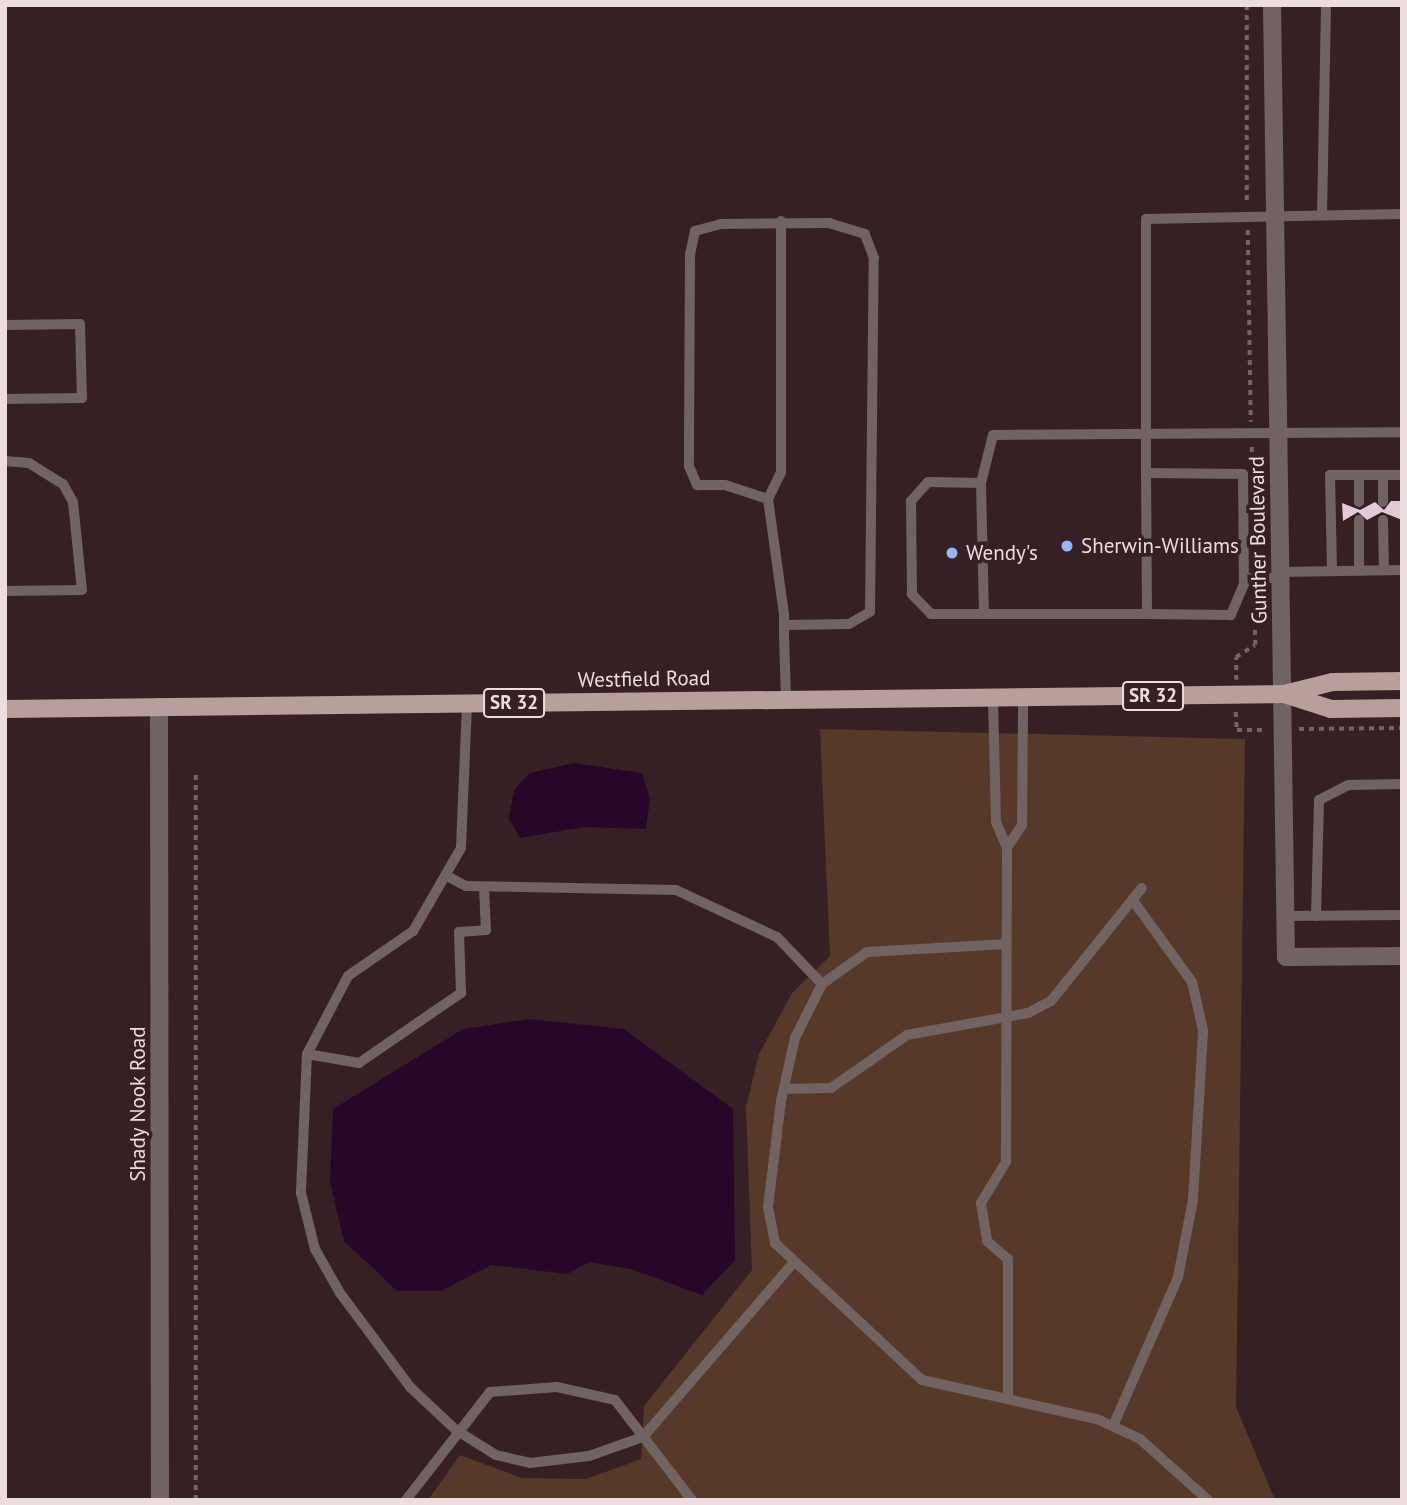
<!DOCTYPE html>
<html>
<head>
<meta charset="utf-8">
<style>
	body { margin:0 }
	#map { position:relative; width:1407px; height:1505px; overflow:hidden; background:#372024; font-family:"PT Sans",sans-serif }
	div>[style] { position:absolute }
	.green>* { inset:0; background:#563929 }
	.water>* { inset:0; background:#28062a }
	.building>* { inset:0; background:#e4c9d7 }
	.path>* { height:3.5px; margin-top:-1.75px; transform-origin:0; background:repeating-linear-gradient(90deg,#766165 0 5px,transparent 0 10px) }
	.service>* { height:10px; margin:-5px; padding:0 5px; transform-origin:5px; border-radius:5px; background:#706361 }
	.minor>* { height:18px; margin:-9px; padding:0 9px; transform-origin:9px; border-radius:9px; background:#706361 }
	.primary>* { height:18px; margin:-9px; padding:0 9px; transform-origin:9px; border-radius:9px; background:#b89f9b }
	.dots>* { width:19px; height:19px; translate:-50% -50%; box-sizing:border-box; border:4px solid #372024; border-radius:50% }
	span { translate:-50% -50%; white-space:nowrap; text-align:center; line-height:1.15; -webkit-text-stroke:7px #372024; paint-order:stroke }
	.shield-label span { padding:2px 5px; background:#372024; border:2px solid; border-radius:5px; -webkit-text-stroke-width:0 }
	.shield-label { font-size:19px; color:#eddddf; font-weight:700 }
	.street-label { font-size:21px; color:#eddddf }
	.poi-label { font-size:21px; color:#eddddf }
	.left { translate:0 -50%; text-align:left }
	.frame { position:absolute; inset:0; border:7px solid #eddddf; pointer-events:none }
</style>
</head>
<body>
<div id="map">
	<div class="green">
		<i style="clip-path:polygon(820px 729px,1245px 739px,1236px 1407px,1275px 1500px,428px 1500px,460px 1455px,522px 1478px,586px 1479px,641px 1459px,644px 1406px,752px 1270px,746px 1107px,759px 1054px,792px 993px,830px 956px)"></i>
	</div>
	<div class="water">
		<i style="clip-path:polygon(574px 763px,642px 773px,650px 799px,646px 829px,584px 827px,520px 838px,509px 819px,514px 790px,530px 773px)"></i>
		<i style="clip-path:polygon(529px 1019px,624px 1029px,733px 1109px,735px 1260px,702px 1295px,631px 1269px,589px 1262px,567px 1274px,491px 1265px,441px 1291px,397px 1291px,344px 1241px,330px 1182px,333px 1109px,463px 1029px)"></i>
	</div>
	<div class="building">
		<i style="clip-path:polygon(1391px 501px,1402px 501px,1402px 520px,1382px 512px,1367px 520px,1358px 512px,1343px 521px,1342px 503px,1360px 510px,1375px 502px,1384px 510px)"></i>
	</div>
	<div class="path">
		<i style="left:1247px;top:5px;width:200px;rotate:90deg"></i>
		<i style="left:1248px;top:230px;width:192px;rotate:89.1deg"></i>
		<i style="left:1252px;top:447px;width:17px;rotate:90deg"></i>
		<i style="left:1236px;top:680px;width:23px;rotate:-90deg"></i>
		<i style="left:1236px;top:657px;width:22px;rotate:-32deg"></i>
		<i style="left:1255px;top:645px;width:48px;rotate:-91.2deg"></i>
		<i style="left:1236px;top:712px;width:18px;rotate:87deg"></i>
		<i style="left:1237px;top:730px;width:30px"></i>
		<i style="left:1299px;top:729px;width:103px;rotate:-0.6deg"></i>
		<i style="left:196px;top:775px;width:725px;rotate:90deg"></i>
	</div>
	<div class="service">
		<i style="left:1322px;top:215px;width:210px;rotate:-88.9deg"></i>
		<i style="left:5px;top:325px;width:75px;rotate:-0.8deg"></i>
		<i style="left:80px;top:324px;width:74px;rotate:88.5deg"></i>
		<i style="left:82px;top:398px;width:77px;rotate:179.3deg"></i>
		<i style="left:5px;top:461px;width:24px;rotate:5deg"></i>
		<i style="left:29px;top:463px;width:40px;rotate:32deg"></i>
		<i style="left:63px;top:484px;width:21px;rotate:61deg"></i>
		<i style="left:73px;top:502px;width:88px;rotate:84.2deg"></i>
		<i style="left:82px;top:590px;width:77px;rotate:179.3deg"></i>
		<i style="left:1146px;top:473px;width:254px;rotate:-90deg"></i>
		<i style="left:1146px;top:219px;width:256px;rotate:-1.1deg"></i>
		<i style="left:1359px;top:475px;width:27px;rotate:90deg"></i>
		<i style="left:1383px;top:475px;width:27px;rotate:90deg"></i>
		<i style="left:981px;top:483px;width:131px;rotate:88.7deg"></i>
		<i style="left:768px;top:499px;width:30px;rotate:-64deg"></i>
		<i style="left:781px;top:472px;width:251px;rotate:-90deg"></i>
		<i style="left:1359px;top:520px;width:51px;rotate:90deg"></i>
		<i style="left:1383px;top:520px;width:50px;rotate:88.9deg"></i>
		<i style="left:1332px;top:571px;width:96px;rotate:-91.2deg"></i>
		<i style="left:1330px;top:475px;width:72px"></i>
		<i style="left:1281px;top:572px;width:121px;rotate:-0.9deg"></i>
		<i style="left:1244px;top:578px;width:37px"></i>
		<i style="left:1147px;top:614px;width:141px;rotate:-90.4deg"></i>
		<i style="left:1146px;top:473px;width:97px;rotate:0.6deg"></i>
		<i style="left:1243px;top:474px;width:110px;rotate:89.5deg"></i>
		<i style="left:1244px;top:584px;width:34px;rotate:113deg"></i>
		<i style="left:1231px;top:615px;width:84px;rotate:-179.3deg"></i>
		<i style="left:1147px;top:614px;width:216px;rotate:180deg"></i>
		<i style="left:931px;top:614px;width:28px;rotate:-134deg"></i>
		<i style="left:912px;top:594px;width:93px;rotate:-90.6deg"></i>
		<i style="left:911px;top:501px;width:25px;rotate:-48deg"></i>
		<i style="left:928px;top:482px;width:53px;rotate:1.1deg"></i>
		<i style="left:981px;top:483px;width:49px;rotate:-76deg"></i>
		<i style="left:993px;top:435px;width:409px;rotate:-0.4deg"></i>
		<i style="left:784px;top:625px;width:65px;rotate:-0.9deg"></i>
		<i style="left:849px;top:624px;width:24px;rotate:-30deg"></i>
		<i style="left:870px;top:612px;width:354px;rotate:-89.4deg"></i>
		<i style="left:874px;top:258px;width:26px;rotate:-111deg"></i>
		<i style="left:865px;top:234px;width:37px;rotate:-163deg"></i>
		<i style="left:830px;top:223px;width:109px;rotate:179.5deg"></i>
		<i style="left:721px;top:224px;width:27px;rotate:165deg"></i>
		<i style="left:695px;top:231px;width:24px;rotate:102deg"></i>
		<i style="left:690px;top:254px;width:212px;rotate:90.3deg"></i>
		<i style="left:689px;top:466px;width:21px;rotate:67deg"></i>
		<i style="left:697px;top:485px;width:28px"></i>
		<i style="left:725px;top:485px;width:45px;rotate:18deg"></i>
		<i style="left:768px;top:499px;width:116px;rotate:82.1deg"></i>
		<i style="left:784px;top:614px;width:21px;rotate:90deg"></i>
		<i style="left:784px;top:635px;width:65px;rotate:88.2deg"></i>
		<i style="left:993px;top:699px;width:123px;rotate:88.6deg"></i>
		<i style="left:996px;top:822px;width:28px;rotate:67deg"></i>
		<i style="left:1007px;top:848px;width:314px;rotate:90.2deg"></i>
		<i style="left:1006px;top:1162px;width:48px;rotate:121.4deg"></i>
		<i style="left:981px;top:1203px;width:38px;rotate:81deg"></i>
		<i style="left:987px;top:1241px;width:28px;rotate:41deg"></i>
		<i style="left:1008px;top:1259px;width:140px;rotate:90deg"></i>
		<i style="left:467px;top:704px;width:144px;rotate:92.4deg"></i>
		<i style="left:461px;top:848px;width:96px;rotate:120deg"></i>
		<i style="left:413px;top:931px;width:79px;rotate:145.3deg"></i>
		<i style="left:348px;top:976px;width:88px;rotate:117.7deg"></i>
		<i style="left:307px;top:1054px;width:139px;rotate:92.5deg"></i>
		<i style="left:301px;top:1193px;width:58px;rotate:76deg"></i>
		<i style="left:315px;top:1249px;width:51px;rotate:60.4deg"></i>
		<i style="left:340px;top:1293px;width:117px;rotate:53.3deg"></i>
		<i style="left:410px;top:1387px;width:63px;rotate:43.1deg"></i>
		<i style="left:456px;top:1430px;width:47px;rotate:32deg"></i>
		<i style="left:496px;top:1455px;width:35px;rotate:13deg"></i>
		<i style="left:530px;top:1463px;width:59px;rotate:-6.8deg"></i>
		<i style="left:589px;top:1456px;width:57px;rotate:-19.4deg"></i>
		<i style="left:643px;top:1437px;width:231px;rotate:-49.2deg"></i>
		<i style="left:1007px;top:848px;width:27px;rotate:-57deg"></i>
		<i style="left:1022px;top:825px;width:127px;rotate:-89.5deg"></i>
		<i style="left:447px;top:876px;width:21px;rotate:28deg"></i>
		<i style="left:466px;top:886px;width:210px;rotate:1.1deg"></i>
		<i style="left:676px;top:890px;width:111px;rotate:25deg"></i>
		<i style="left:777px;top:937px;width:65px;rotate:46.2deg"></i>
		<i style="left:1285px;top:916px;width:117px;rotate:-0.5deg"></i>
		<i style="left:1316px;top:916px;width:116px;rotate:-88.5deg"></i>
		<i style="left:1319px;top:800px;width:33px;rotate:-27deg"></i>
		<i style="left:1348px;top:785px;width:54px;rotate:-1.1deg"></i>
		<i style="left:1007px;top:944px;width:140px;rotate:176.7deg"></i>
		<i style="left:867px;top:952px;width:55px;rotate:144.6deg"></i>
		<i style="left:822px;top:984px;width:60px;rotate:116.6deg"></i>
		<i style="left:795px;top:1038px;width:65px;rotate:102.5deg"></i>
		<i style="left:781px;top:1101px;width:107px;rotate:97deg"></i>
		<i style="left:768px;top:1207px;width:37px;rotate:79deg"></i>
		<i style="left:775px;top:1243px;width:201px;rotate:43deg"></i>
		<i style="left:922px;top:1380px;width:179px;rotate:12.6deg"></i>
		<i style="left:1097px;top:1419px;width:47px;rotate:24.9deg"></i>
		<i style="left:1140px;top:1439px;width:91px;rotate:41.9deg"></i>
		<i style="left:307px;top:1054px;width:53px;rotate:9.8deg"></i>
		<i style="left:359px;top:1063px;width:124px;rotate:-34.5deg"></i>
		<i style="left:461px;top:993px;width:61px;rotate:-91.9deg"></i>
		<i style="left:459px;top:932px;width:27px;rotate:-4deg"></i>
		<i style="left:486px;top:930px;width:43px;rotate:-92.7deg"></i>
		<i style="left:784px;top:1089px;width:47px;rotate:-1.2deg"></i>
		<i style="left:831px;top:1088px;width:93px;rotate:-34.9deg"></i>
		<i style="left:907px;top:1035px;width:123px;rotate:-10.3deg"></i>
		<i style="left:1028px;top:1013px;width:26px;rotate:-28deg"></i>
		<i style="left:1051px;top:1001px;width:145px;rotate:-51.2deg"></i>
		<i style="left:1113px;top:1426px;width:163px;rotate:-66.4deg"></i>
		<i style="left:1178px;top:1277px;width:78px;rotate:-79deg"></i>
		<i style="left:1193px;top:1200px;width:170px;rotate:-86.6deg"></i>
		<i style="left:1203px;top:1030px;width:49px;rotate:-102.9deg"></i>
		<i style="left:1192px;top:982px;width:102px;rotate:-125.9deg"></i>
		<i style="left:406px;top:1500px;width:137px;rotate:-52.1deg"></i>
		<i style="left:490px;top:1392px;width:67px;rotate:-4.3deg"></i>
		<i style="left:557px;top:1387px;width:59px;rotate:12.6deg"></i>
		<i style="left:615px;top:1400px;width:126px;rotate:52.4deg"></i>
	</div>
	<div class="minor">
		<i style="left:1272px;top:5px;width:952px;rotate:89.16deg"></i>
		<i style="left:1286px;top:957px;width:116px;rotate:-0.5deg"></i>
		<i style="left:159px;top:707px;width:793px;rotate:89.93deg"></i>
	</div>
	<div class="primary">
		<i style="left:1284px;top:694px;width:49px;rotate:17.7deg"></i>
		<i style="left:1331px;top:709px;width:71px;rotate:-0.8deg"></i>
		<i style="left:5px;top:709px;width:1279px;rotate:-0.67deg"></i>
		<i style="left:1284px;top:694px;width:50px;rotate:-13.8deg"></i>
		<i style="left:1333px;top:682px;width:69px;rotate:-0.8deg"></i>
	</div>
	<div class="dots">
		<i style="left:1067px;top:546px;background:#93b7fd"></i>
		<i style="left:952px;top:553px;background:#93b7fd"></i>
	</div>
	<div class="shield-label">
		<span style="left:1153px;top:696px">SR 32</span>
		<span style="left:514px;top:703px">SR 32</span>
	</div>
	<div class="street-label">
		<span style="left:1258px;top:540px;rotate:-91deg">Gunther Boulevard</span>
		<span style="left:644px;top:679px;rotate:-1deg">Westfield Road</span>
		<span style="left:138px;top:1104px;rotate:-90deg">Shady Nook Road</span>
	</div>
	<div class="poi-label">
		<span class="left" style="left:1081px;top:546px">Sherwin-Williams</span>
		<span class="left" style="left:966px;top:553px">Wendy's</span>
	</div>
	<div class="frame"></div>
</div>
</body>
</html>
